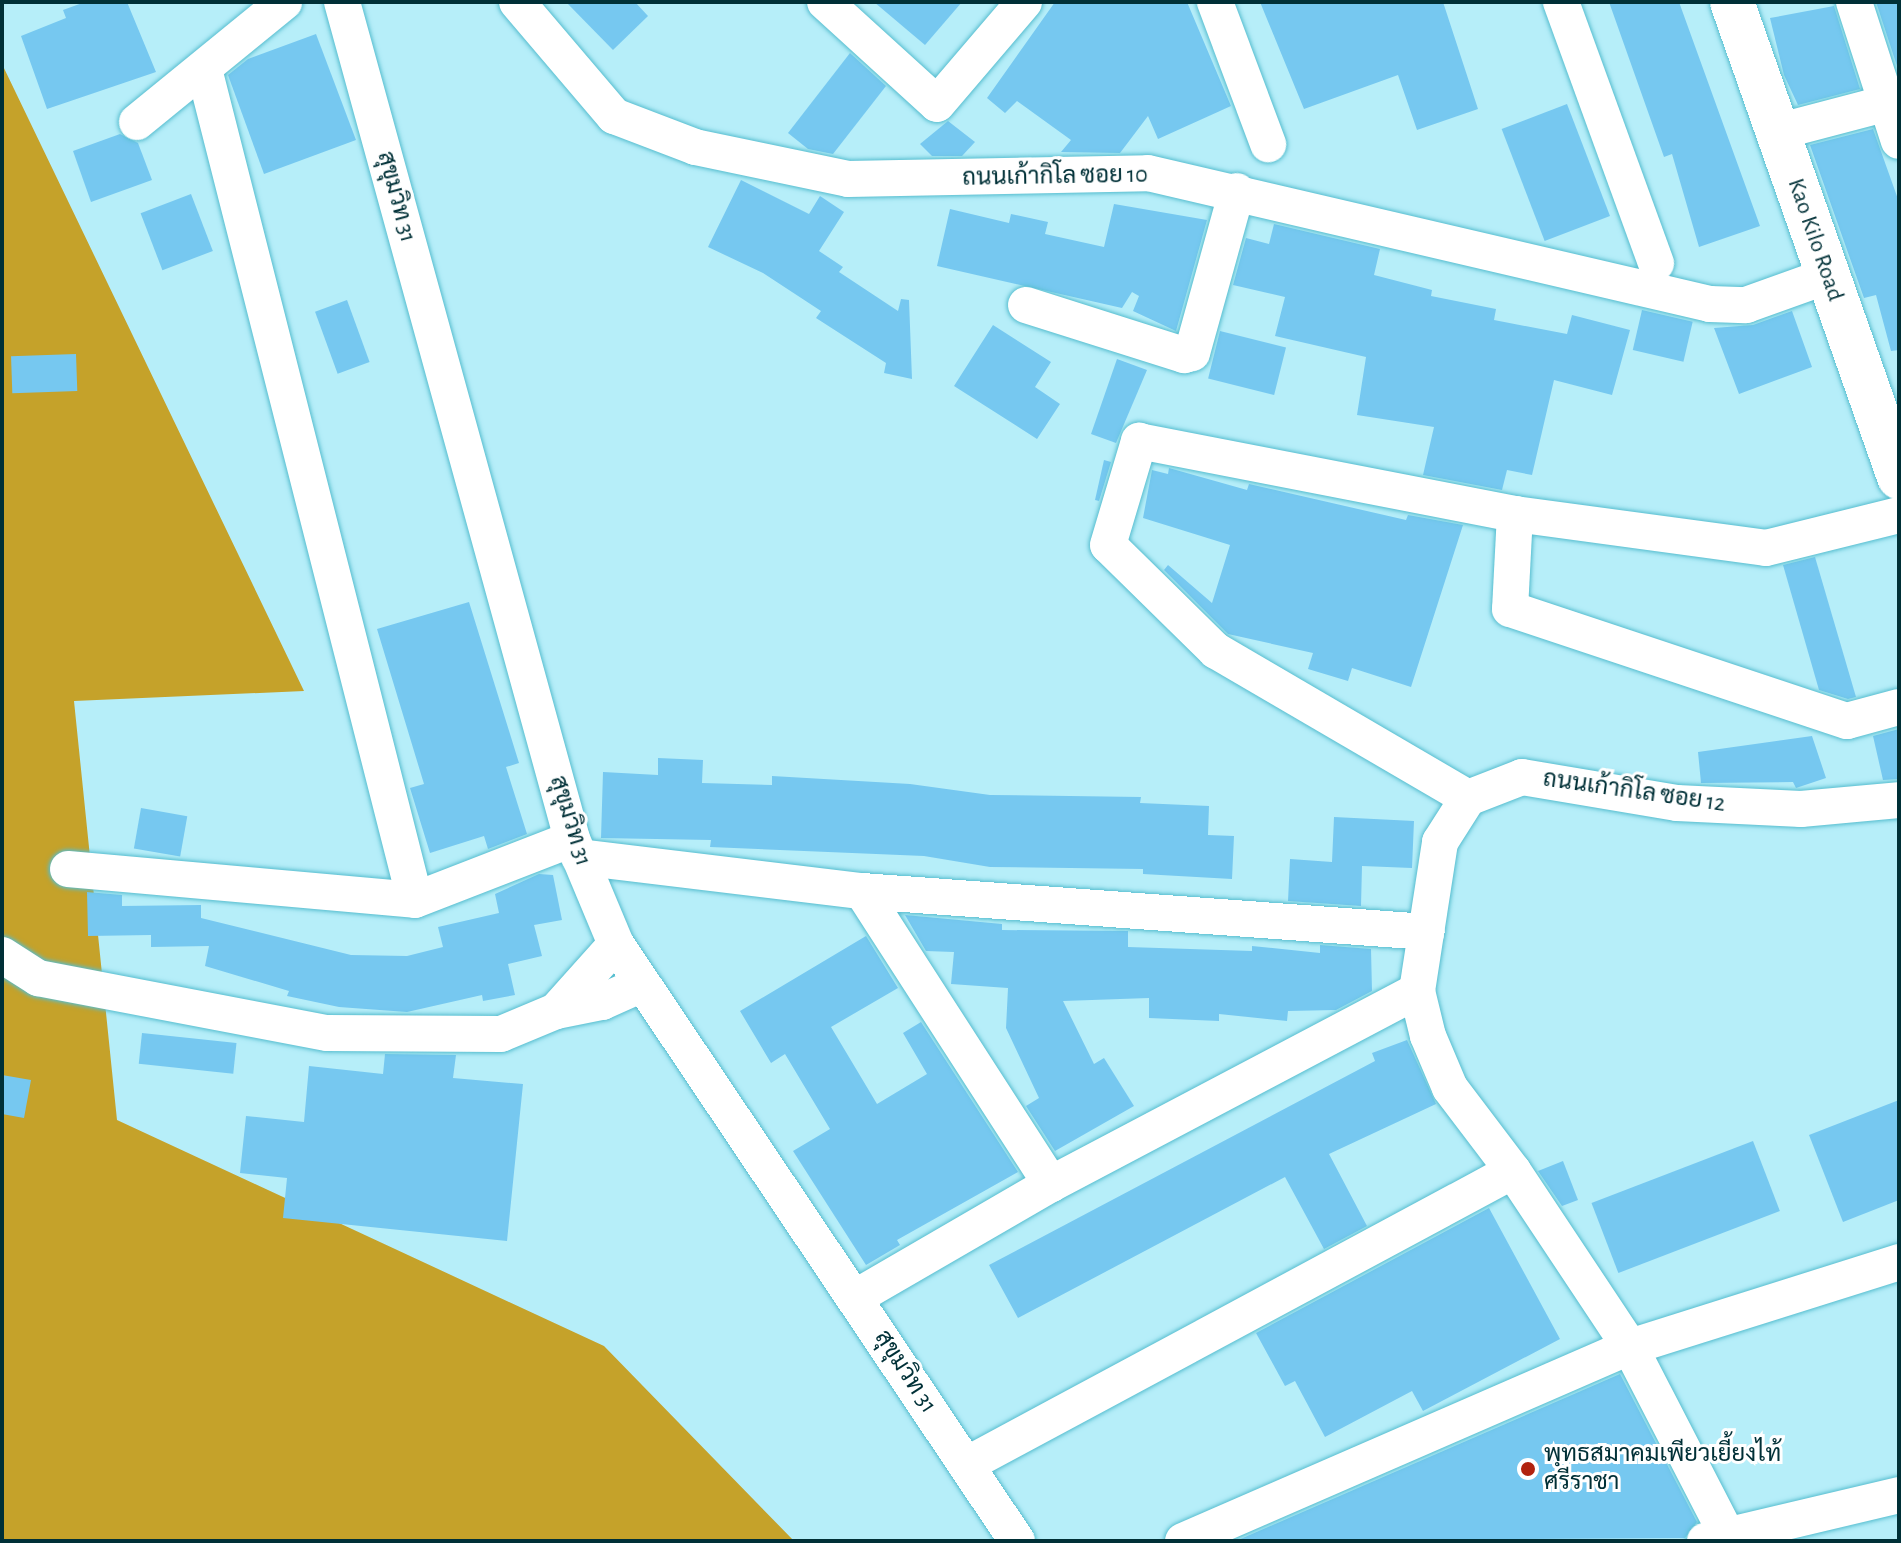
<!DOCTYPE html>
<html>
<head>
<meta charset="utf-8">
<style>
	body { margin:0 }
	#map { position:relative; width:1901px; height:1543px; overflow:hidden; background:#b6eef9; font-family:"Alegreya Sans",Sarabun,sans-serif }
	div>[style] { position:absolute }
	.forest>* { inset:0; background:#c5a22a }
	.building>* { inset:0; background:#76c8f0; transform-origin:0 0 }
	.roads { filter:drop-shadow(0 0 2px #56bdcf) drop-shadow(0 0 2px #56bdcf) }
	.minor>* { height:36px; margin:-18px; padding:0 18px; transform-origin:18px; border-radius:18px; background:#fff }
	.major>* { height:44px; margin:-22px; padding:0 22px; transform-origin:22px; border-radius:22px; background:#fff }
	.dots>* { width:22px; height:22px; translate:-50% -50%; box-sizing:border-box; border:4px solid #fff; border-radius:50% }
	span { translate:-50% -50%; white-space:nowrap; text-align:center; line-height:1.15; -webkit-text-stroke:6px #fff; paint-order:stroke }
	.street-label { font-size:24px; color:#003037 }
	.poi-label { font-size:24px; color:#003037 }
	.left { translate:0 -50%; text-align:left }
	.frame { position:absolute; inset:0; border:4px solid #003037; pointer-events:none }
</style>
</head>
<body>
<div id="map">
	<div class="forest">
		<i style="clip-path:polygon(2px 64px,304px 691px,74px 701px,117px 1120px,604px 1346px,794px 1541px,2px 1541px)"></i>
	</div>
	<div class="building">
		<i style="clip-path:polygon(85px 2px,127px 2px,156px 72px,47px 109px,21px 36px,66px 18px,63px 10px)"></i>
		<i style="clip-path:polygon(566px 2px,635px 2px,648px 16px,613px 50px)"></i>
		<i style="clip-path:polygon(874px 2px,962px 2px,925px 45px)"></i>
		<i style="clip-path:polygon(1055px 2px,1187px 2px,1231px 106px,1158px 139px,1148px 116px,1120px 153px,1061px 152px,1071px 140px,1017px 101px,1005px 113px,987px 98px)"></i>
		<i style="clip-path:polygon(1260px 2px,1443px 2px,1478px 109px,1417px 130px,1398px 75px,1304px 109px)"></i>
		<i style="clip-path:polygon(1609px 2px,1679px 2px,1760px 226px,1699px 247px,1672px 154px,1664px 157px)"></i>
		<i style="clip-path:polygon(1876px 2px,1899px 2px,1899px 69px,1898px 69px)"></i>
		<i style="clip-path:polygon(1834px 6px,1860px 89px,1798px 105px,1784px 75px,1770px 18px)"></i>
		<i style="clip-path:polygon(316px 34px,356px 140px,264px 174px,228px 75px,248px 59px)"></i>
		<i style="clip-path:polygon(850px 53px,886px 86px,833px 154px,808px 149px,788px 133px)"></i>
		<i style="left:1567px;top:104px;width:120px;height:70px;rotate:69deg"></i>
		<i style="clip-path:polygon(948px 121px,975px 142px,962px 156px,932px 156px,920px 144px)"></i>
		<i style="clip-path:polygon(1873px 129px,1899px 202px,1899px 350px,1891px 351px,1876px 295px,1864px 298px,1810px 145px)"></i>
		<i style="clip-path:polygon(120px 134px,138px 143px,152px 180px,91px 202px,73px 151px)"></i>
		<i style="clip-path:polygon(741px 180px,809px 214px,820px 196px,844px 212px,819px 251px,843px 267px,839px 272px,898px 311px,901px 299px,909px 300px,912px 379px,884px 373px,886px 363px,816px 318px,821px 311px,763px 273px,708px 247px)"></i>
		<i style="left:191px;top:194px;width:61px;height:54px;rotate:69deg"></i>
		<i style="clip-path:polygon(1114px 204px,1207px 220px,1176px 331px,1133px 311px,1139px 296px,1132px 292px,1122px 308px,937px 266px,950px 209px,1009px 223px,1011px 214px,1048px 222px,1045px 234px,1104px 247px)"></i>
		<i style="clip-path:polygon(1274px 224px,1380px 249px,1374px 275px,1432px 290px,1431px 296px,1496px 309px,1494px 320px,1567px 334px,1572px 315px,1630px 330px,1612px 395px,1554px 380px,1532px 475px,1507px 470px,1502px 490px,1423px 475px,1434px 427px,1357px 415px,1366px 357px,1275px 336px,1285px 297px,1233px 285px,1246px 238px,1269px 244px)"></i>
		<i style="left:347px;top:300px;width:66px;height:34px;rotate:70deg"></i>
		<i style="left:1642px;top:310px;width:52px;height:41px;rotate:13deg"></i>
		<i style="clip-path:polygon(1792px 311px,1812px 367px,1739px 394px,1714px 328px,1753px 325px)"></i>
		<i style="clip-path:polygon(993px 325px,1051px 362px,1035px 387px,1060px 404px,1037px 439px,954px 386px)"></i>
		<i style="left:1220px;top:331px;width:68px;height:49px;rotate:14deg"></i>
		<i style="left:76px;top:354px;width:37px;height:65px;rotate:88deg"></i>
		<i style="clip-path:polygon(1117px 359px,1147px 370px,1116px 443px,1091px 434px)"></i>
		<i style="clip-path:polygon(1104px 460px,1111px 462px,1099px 501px,1095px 500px)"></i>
		<i style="clip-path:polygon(1169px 468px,1247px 490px,1249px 484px,1406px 520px,1408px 515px,1463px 525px,1411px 687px,1352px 668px,1348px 681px,1308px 669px,1313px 653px,1228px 634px,1164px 570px,1168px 565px,1212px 603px,1230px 545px,1143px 518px,1152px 470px,1168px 474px)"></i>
		<i style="clip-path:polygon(1815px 557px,1856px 697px,1848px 699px,1819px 690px,1783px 565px)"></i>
		<i style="clip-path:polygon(469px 602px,519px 763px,506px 767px,527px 834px,488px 849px,484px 836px,430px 853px,410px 788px,424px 784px,377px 629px)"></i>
		<i style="clip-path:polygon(1899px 729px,1899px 779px,1883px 780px,1873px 736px)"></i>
		<i style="clip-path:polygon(1812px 736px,1826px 778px,1796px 788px,1793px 782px,1701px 783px,1698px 752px)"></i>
		<i style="clip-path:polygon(658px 758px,703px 760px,702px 783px,772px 785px,772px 776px,910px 784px,990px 795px,1141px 797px,1140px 803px,1209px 806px,1208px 835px,1234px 836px,1232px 879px,1143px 874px,1143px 869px,990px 867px,924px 856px,710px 847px,711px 840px,601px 838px,603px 772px,658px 775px)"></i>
		<i style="left:141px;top:808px;width:47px;height:41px;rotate:10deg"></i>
		<i style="clip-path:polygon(1334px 817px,1414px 821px,1412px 868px,1362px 866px,1361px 906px,1288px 901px,1290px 859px,1332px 862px)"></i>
		<i style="clip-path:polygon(539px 874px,553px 875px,562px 920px,534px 925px,542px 956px,508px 964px,515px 995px,483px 1001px,482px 995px,407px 1012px,339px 1007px,287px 996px,289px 991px,205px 966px,209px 946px,151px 947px,151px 935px,88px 936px,87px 892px,122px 895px,122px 906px,201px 905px,201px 918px,351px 955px,407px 956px,443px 947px,438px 927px,499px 913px,495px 894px)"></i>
		<i style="clip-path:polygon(905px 915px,1002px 924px,1002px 930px,1128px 931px,1128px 947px,1252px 951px,1252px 946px,1320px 953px,1320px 945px,1371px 949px,1372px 991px,1336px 1010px,1288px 1011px,1287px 1021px,1219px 1014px,1219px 1021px,1149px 1018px,1149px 998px,1063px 1001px,1094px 1064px,1104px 1058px,1134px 1106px,1055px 1151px,1026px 1106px,1039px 1098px,1006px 1028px,1008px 988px,951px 984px,954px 952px,926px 951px)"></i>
		<i style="clip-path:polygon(866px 936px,898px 988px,831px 1027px,877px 1104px,927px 1074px,903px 1033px,921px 1022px,1018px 1172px,897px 1240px,900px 1245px,866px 1265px,793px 1151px,830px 1129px,785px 1054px,771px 1063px,740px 1011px)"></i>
		<i style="left:142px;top:1033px;width:95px;height:31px;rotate:6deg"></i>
		<i style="clip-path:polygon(1407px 1040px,1436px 1104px,1329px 1154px,1367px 1226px,1324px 1249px,1285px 1177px,1018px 1318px,989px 1265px,1375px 1061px,1372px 1053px)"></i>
		<i style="clip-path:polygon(385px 1054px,456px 1055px,453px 1078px,523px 1084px,507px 1241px,283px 1218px,287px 1178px,240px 1173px,246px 1116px,304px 1122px,309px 1066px,383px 1074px)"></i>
		<i style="clip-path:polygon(2px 1075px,31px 1080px,24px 1118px,2px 1114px)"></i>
		<i style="clip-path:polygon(1899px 1100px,1899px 1200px,1843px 1222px,1809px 1135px)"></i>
		<i style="left:1753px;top:1141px;width:75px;height:173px;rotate:69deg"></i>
		<i style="clip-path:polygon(1563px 1161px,1578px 1200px,1562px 1206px,1538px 1171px)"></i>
		<i style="clip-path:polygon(1489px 1208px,1560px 1339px,1423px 1411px,1412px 1391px,1325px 1437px,1295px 1381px,1285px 1386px,1256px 1333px)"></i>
		<i style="clip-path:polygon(1620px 1374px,1697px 1522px,1685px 1538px,1236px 1541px)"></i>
	</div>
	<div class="roads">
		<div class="minor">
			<i style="left:342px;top:2px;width:868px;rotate:74.63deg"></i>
			<i style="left:572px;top:839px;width:114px;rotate:67.3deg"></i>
			<i style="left:616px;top:944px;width:719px;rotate:56.11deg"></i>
			<i style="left:517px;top:2px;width:150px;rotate:49.6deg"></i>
			<i style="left:614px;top:116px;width:87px;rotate:20.9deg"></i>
			<i style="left:695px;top:147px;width:156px;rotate:11.8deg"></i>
			<i style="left:848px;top:179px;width:300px;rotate:-1.1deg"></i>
			<i style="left:1148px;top:173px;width:577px;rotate:13.12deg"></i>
			<i style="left:1710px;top:304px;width:36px;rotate:2deg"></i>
			<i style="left:1746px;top:305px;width:86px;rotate:-19.7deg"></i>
			<i style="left:825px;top:2px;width:151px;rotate:42.3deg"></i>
			<i style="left:937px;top:104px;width:134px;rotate:-49.5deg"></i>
			<i style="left:1215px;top:2px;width:152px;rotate:69.5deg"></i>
			<i style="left:1561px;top:2px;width:278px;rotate:70deg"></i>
			<i style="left:1854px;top:2px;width:146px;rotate:72.1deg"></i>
			<i style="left:204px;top:69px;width:857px;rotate:75.75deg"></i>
			<i style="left:137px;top:122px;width:190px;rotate:-39.2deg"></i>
			<i style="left:1777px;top:132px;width:126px;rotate:-14.7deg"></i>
			<i style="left:1026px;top:305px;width:166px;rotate:17.6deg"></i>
			<i style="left:1184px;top:355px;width:8px;rotate:-14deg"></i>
			<i style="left:1192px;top:353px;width:168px;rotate:-74.5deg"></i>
			<i style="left:1515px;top:514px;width:95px;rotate:93deg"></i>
			<i style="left:1510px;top:609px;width:355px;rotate:18.4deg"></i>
			<i style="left:1847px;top:721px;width:54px;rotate:-15.1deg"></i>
			<i style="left:1468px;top:798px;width:292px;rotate:-149.7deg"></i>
			<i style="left:1216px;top:651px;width:151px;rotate:-135.5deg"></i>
			<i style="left:1108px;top:545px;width:109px;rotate:-73.4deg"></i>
			<i style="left:1139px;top:441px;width:383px;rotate:11deg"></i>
			<i style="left:1515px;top:514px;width:253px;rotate:7.7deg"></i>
			<i style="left:1766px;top:548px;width:137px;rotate:-13.9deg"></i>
			<i style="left:579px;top:857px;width:285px;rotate:6.9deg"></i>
			<i style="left:862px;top:891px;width:566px;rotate:4.15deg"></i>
			<i style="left:68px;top:869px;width:348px;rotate:5.1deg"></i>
			<i style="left:415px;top:900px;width:168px;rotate:-21.2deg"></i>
			<i style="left:862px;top:891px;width:349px;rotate:57.2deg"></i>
			<i style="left:2px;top:955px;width:43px;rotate:32.6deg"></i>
			<i style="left:38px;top:978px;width:294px;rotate:10.8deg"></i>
			<i style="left:327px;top:1033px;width:174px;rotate:0.3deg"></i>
			<i style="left:501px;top:1034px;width:60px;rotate:-22.7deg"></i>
			<i style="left:556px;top:1011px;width:90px;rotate:-48.2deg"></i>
			<i style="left:1417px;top:991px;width:46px;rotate:76.3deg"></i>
			<i style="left:1428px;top:1036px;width:56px;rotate:67.1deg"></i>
			<i style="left:1450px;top:1088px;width:104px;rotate:52.8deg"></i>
			<i style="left:1513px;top:1171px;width:211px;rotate:56.4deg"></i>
			<i style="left:1630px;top:1347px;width:218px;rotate:62.7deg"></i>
			<i style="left:556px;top:1011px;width:47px;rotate:-11.1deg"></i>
			<i style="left:602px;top:1002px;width:44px;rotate:-24.2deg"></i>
			<i style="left:856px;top:1297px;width:225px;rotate:-30.1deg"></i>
			<i style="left:1051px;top:1184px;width:414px;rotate:-27.8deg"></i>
			<i style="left:1417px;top:991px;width:151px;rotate:-81.2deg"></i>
			<i style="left:1440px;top:842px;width:52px;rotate:-57.5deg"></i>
			<i style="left:1468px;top:798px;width:58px;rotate:-21.3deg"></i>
			<i style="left:1522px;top:777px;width:157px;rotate:9.5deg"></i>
			<i style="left:1677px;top:803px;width:124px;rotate:2.8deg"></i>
			<i style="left:1801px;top:809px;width:98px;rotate:-5.2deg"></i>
			<i style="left:966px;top:1465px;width:621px;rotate:-28.26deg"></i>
			<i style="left:1183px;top:1541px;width:487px;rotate:-23.5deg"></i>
			<i style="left:1630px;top:1347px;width:282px;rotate:-17.5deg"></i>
			<i style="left:1705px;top:1541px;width:199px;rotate:-13.3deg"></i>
		</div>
		<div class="major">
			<i style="left:1732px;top:2px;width:504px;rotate:70.63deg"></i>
		</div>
	</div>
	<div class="dots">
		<i style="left:1528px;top:1469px;background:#b1230f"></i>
	</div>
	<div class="street-label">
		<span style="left:1055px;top:177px;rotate:-1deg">ถนนเก้ากิโล ซอย 10</span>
		<span style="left:396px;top:197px;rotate:75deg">สุขุมวิท 31</span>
		<span style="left:1815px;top:240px;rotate:71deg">Kao Kilo Road</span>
		<span style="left:1634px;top:792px;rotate:8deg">ถนนเก้ากิโล ซอย 12</span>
		<span style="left:570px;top:821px;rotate:73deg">สุขุมวิท 31</span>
		<span style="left:905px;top:1372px;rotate:57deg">สุขุมวิท 31</span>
	</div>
	<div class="poi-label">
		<span class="left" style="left:1544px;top:1469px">พุทธสมาคมเพียวเยี้ยงไท้<br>ศรีราชา</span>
	</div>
	<div class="frame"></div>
</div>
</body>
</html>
